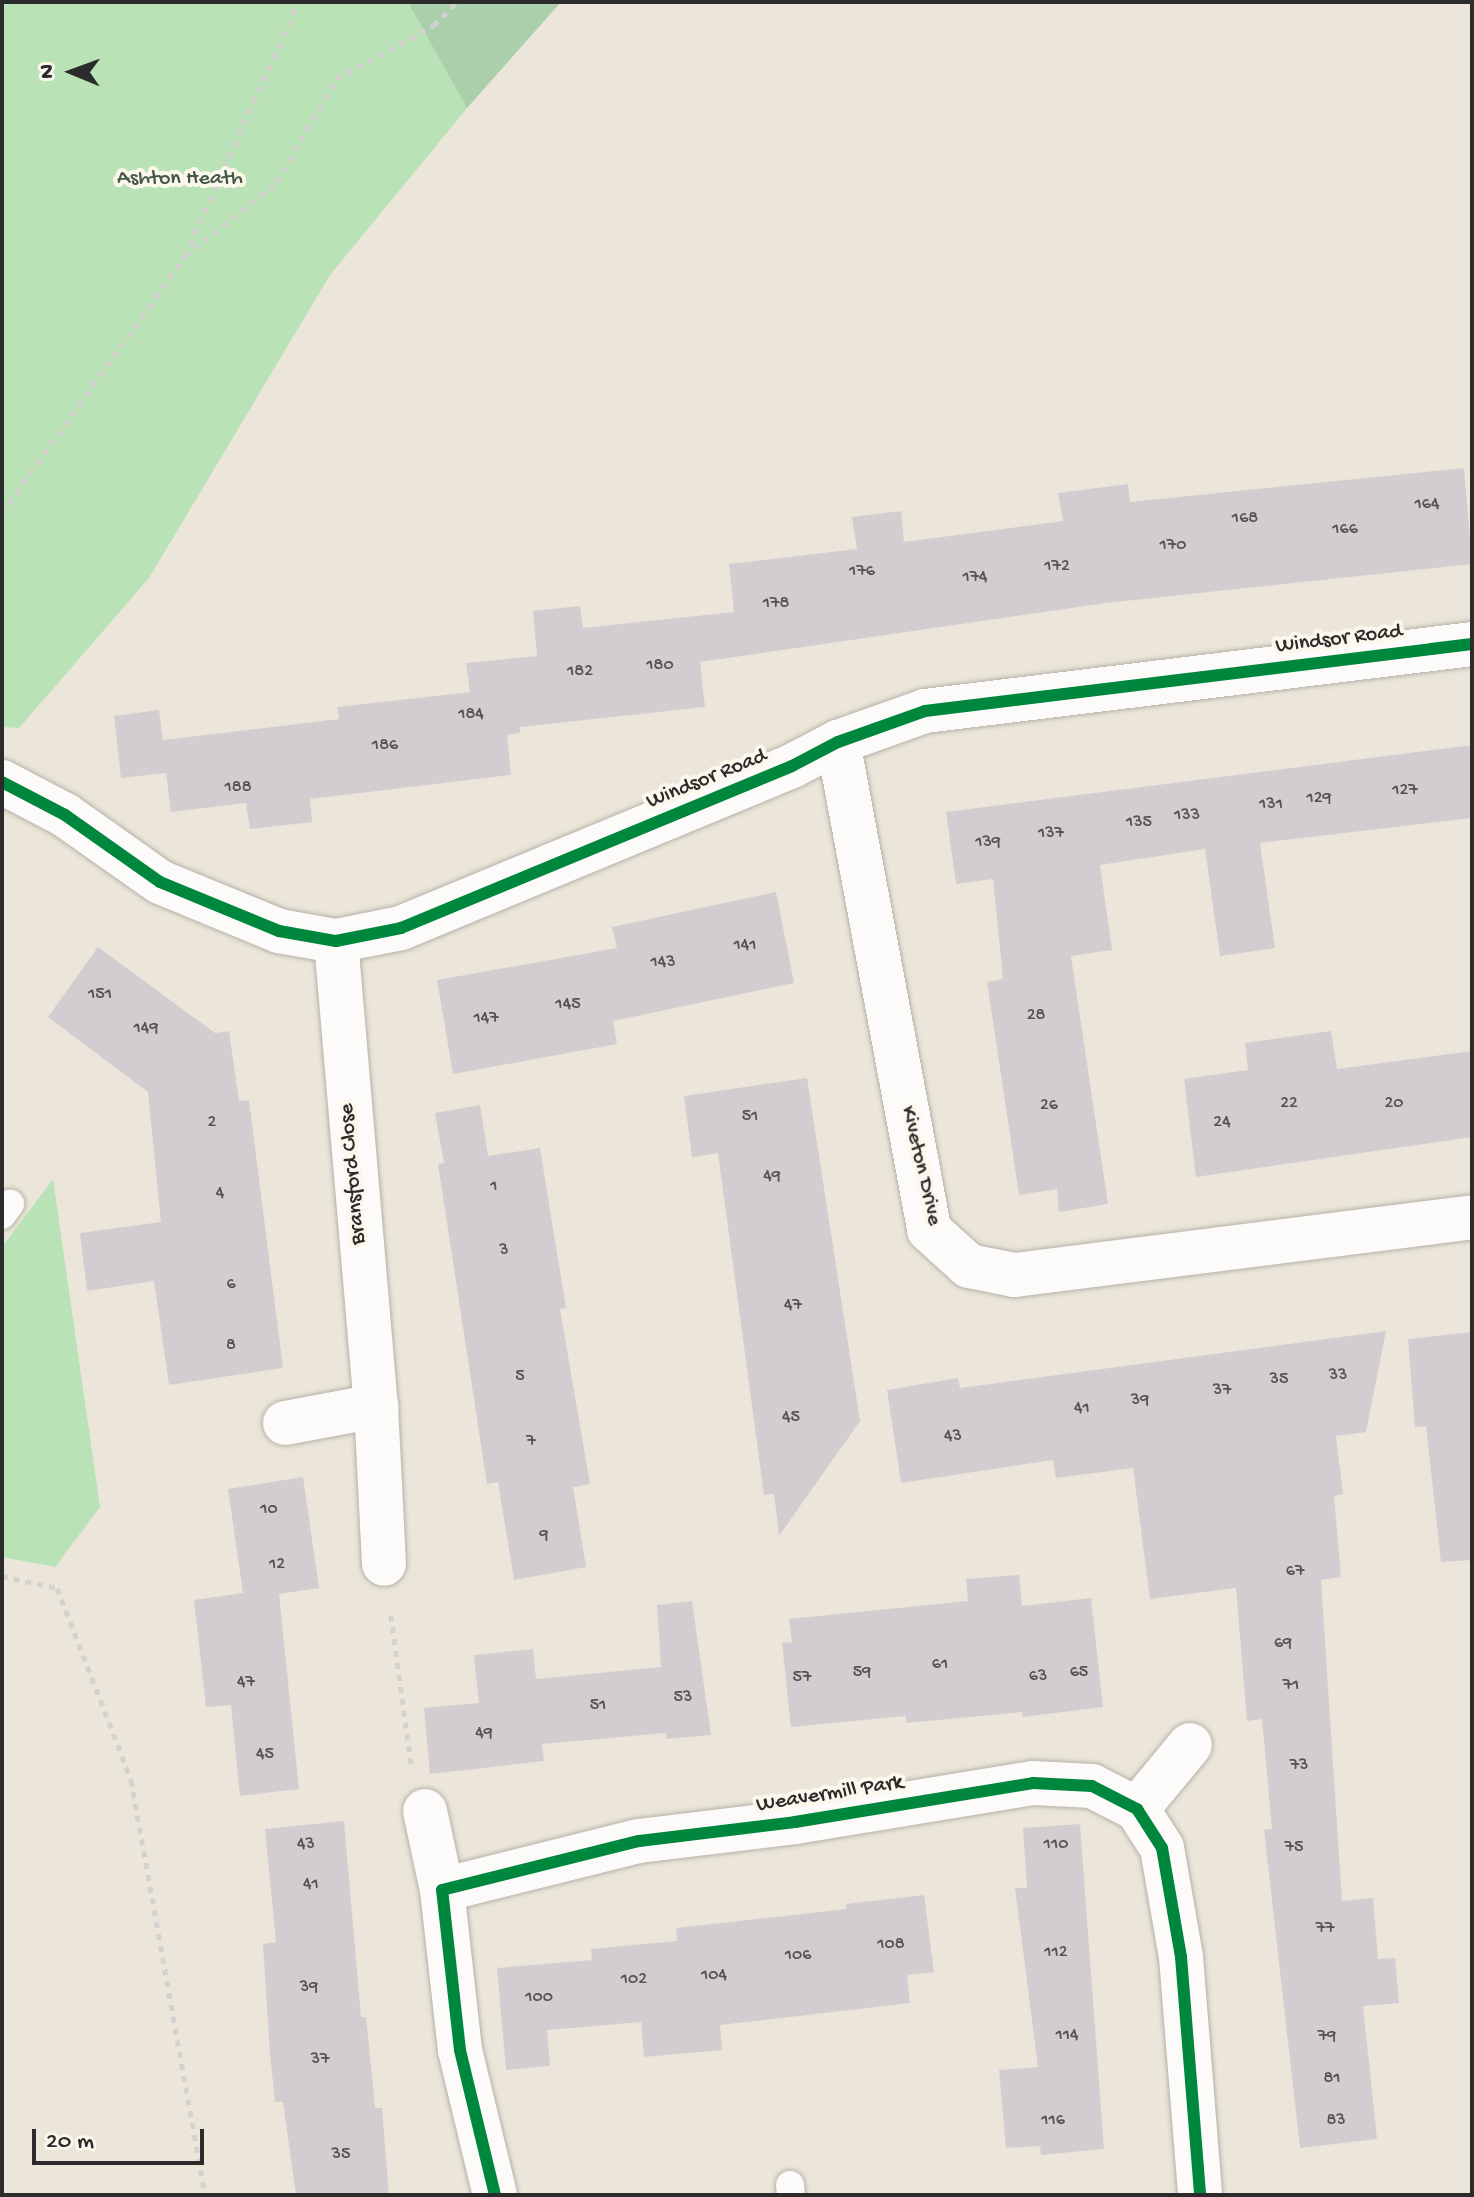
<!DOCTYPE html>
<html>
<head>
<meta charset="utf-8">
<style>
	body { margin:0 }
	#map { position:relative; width:1474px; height:2197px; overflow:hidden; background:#ebe6d9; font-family:"Gochi Hand",sans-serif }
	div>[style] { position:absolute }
	.green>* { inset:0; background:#b9e2b7 }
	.forest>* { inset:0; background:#aacfaa }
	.building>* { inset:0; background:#d3cdd2 }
	.path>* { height:5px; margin-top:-2.5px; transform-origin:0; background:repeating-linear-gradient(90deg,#d4d2cf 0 6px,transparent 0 12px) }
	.roads { filter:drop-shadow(0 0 2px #b5b2aa) drop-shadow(0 0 2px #b5b2aa) }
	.service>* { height:28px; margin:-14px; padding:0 14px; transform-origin:14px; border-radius:14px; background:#fcfbf9 }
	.minor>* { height:44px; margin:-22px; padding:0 22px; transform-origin:22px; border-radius:22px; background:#fcfbf9 }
	.cycleway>* { height:12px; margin:-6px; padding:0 6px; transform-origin:6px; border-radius:6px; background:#00873e }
	span { translate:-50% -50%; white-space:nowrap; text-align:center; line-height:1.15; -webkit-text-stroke:8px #fbf7ec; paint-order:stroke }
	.number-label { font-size:18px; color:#555455 }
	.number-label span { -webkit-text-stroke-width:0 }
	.park-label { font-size:22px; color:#445847 }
	.street-label { font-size:22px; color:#2b2b2b }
	.frame { position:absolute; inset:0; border:4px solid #2b2b2b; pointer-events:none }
	.north { position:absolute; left:32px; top:32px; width:80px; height:80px; -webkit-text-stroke:6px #fbf7ec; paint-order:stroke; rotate:271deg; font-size:22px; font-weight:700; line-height:32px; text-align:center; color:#2b2b2b }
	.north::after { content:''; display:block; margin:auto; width:28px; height:36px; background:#2b2b2b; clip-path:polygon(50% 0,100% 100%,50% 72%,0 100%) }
	.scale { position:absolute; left:32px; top:2129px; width:172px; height:36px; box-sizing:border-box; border:4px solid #2b2b2b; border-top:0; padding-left:10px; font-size:24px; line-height:28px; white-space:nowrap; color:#2b2b2b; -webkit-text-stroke:6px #fbf7ec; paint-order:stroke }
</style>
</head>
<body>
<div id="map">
	<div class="green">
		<i style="clip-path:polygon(2px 2px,561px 2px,537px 23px,330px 275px,149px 578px,19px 728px,2px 727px)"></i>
		<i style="clip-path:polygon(53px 1179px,100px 1507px,55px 1567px,2px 1557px,2px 1247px)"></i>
	</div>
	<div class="forest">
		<i style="clip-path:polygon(408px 2px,561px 2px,467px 108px)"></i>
	</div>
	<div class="building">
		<i style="clip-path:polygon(1464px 468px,1472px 564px,1106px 603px,700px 662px,705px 707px,520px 727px,520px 733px,507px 735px,511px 775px,310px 799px,312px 822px,250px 829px,246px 803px,171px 812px,166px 773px,121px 778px,114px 716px,159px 710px,163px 740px,339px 719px,337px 707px,470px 692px,466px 663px,537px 656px,533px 611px,580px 606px,583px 628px,734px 612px,729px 564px,857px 549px,852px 517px,901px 511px,904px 542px,1063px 521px,1058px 493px,1128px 484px,1130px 502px)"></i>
		<i style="clip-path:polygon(1472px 745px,1472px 818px,1260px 843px,1275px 948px,1220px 956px,1205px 849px,1100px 865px,1112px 950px,1071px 956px,1108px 1204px,1059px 1212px,1057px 1189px,1019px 1195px,987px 982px,1003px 979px,993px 879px,956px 884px,946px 812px)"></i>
		<i style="clip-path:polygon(776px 892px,794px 983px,613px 1021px,617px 1044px,453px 1074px,437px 980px,617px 948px,612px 927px)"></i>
		<i style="clip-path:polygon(98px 947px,215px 1033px,229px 1031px,239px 1101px,249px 1100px,283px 1368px,169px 1385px,154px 1281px,87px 1291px,80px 1233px,161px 1222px,148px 1092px,48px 1017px)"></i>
		<i style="clip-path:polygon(1331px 1031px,1337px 1069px,1472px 1051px,1472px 1137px,1196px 1177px,1184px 1079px,1248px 1070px,1245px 1043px)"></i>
		<i style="clip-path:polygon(807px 1078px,860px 1421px,779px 1536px,774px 1494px,764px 1495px,718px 1153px,692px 1157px,684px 1096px)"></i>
		<i style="clip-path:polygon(480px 1105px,488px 1156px,540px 1148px,566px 1308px,560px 1309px,590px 1484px,573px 1487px,586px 1567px,514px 1580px,498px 1482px,487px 1484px,438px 1164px,444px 1163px,435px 1113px)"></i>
		<i style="clip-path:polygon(1386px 1331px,1366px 1432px,1336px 1436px,1343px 1494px,1334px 1496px,1341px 1577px,1321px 1580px,1342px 1901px,1373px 1898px,1378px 1959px,1395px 1958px,1399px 2003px,1363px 2006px,1377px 2139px,1300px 2148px,1264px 1830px,1272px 1829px,1262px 1719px,1247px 1721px,1236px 1588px,1150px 1599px,1133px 1468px,1056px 1478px,1053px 1460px,901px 1483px,887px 1390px,958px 1378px,960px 1388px)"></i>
		<i style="clip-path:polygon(1472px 1332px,1472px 1560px,1441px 1562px,1426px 1426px,1415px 1427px,1408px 1339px)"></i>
		<i style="clip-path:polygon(303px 1477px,319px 1588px,279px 1594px,299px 1789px,240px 1796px,231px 1705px,206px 1707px,194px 1600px,243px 1593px,228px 1489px)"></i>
		<i style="clip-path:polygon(1019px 1575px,1022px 1606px,1091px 1598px,1103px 1707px,1023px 1717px,1022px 1712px,906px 1723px,906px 1716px,791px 1727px,782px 1643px,792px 1642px,789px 1619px,968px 1601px,966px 1579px)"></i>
		<i style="clip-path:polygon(692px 1601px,711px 1735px,666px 1739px,666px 1733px,542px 1744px,544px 1761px,430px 1774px,424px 1708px,479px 1703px,474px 1655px,533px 1649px,536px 1679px,661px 1667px,657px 1605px)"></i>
		<i style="clip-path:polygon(344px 1821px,361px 2017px,366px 2017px,375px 2108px,382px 2108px,389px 2195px,296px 2195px,283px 2102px,275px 2102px,270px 2054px,263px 1944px,276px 1942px,265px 1829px)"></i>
		<i style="clip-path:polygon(1080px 1824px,1104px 2149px,1041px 2155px,1040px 2146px,1006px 2148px,999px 2070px,1038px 2067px,1015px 1888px,1027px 1888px,1023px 1828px)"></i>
		<i style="clip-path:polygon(924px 1895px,934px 1972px,907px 1975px,910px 2003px,720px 2025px,722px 2050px,644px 2057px,641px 2022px,547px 2030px,550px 2066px,506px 2070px,497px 1968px,592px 1960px,591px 1949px,677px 1941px,676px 1928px,846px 1909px,846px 1904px)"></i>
	</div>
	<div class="path">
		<i style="left:185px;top:256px;width:278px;rotate:-66deg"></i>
		<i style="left:2px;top:513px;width:315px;rotate:-54.5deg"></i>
		<i style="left:185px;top:256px;width:118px;rotate:-38.8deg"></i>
		<i style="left:277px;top:182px;width:119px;rotate:-60.2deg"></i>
		<i style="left:336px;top:79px;width:112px;rotate:-28.9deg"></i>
		<i style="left:434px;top:25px;width:33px;rotate:-45deg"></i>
		<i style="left:2px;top:1576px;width:56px;rotate:12.3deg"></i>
		<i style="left:57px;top:1588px;width:206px;rotate:68.9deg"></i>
		<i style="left:131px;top:1780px;width:422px;rotate:79.9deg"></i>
		<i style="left:391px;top:1615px;width:150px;rotate:82.4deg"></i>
	</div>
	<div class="roads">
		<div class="service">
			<i style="left:2px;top:1215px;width:14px;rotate:-54deg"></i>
			<i style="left:790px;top:2185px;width:10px;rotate:84deg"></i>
		</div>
		<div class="minor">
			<i style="left:838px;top:742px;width:496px;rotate:79.4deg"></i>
			<i style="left:929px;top:1230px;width:54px;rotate:42deg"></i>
			<i style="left:969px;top:1266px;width:47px;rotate:11.1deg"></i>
			<i style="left:1015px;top:1275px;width:461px;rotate:-7.2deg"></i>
			<i style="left:2px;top:782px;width:71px;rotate:27.6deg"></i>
			<i style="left:65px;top:815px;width:116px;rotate:35.2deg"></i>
			<i style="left:160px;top:882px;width:129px;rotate:22.4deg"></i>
			<i style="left:279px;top:931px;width:58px;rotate:10deg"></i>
			<i style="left:336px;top:941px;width:66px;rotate:-11.3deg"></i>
			<i style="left:401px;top:928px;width:423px;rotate:-22.5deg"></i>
			<i style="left:792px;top:766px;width:52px;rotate:-27.6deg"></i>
			<i style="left:838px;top:742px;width:92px;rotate:-19.6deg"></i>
			<i style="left:925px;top:711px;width:551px;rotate:-6.98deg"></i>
			<i style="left:336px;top:941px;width:467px;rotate:85.1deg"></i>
			<i style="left:376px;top:1406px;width:158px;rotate:87.1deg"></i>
			<i style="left:285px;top:1423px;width:93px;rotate:-10.6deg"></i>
			<i style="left:1137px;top:1809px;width:83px;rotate:-50.4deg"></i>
			<i style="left:425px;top:1811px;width:81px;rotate:77.9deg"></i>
			<i style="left:495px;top:2195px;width:149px;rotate:-103.6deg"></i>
			<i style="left:460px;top:2050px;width:161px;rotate:-96.4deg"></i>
			<i style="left:442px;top:1890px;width:203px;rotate:-14deg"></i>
			<i style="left:639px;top:1841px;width:157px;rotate:-6.9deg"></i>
			<i style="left:795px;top:1822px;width:241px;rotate:-9.3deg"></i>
			<i style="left:1033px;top:1783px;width:59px;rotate:2.9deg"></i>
			<i style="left:1092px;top:1786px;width:51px;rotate:27.1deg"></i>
			<i style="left:1137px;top:1809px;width:46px;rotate:57.3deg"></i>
			<i style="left:1162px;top:1848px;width:111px;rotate:80.1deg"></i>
			<i style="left:1181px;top:1957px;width:239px;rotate:85.4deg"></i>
		</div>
	</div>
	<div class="cycleway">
		<i style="left:2px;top:782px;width:71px;rotate:27.6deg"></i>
		<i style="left:65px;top:815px;width:116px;rotate:35.2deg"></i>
		<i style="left:160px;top:882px;width:129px;rotate:22.4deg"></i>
		<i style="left:279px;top:931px;width:58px;rotate:10deg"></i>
		<i style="left:336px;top:941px;width:66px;rotate:-11.3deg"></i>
		<i style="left:401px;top:928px;width:423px;rotate:-22.5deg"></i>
		<i style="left:792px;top:766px;width:52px;rotate:-27.6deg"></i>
		<i style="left:838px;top:742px;width:92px;rotate:-19.6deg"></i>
		<i style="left:925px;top:711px;width:551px;rotate:-6.98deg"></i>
		<i style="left:495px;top:2195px;width:149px;rotate:-103.6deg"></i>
		<i style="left:460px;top:2050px;width:161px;rotate:-96.4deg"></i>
		<i style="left:442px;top:1890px;width:203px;rotate:-14deg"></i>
		<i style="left:639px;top:1841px;width:157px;rotate:-6.9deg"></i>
		<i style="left:795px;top:1822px;width:241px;rotate:-9.3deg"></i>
		<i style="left:1033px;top:1783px;width:59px;rotate:2.9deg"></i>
		<i style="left:1092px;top:1786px;width:51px;rotate:27.1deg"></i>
		<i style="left:1137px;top:1809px;width:46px;rotate:57.3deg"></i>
		<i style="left:1162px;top:1848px;width:111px;rotate:80.1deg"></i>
		<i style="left:1181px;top:1957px;width:239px;rotate:85.4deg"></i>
	</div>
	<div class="number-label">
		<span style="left:1427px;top:505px">164</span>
		<span style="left:1245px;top:519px">168</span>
		<span style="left:1345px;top:530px">166</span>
		<span style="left:1173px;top:546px">170</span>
		<span style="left:1057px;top:567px">172</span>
		<span style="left:862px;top:572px">176</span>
		<span style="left:975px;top:578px">174</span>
		<span style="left:776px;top:604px">178</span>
		<span style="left:660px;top:666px">180</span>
		<span style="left:580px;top:672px">182</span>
		<span style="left:471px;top:715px">184</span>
		<span style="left:385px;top:746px">186</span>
		<span style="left:238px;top:788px">188</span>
		<span style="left:1405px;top:791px">127</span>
		<span style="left:1319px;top:799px">129</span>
		<span style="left:1271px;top:805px">131</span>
		<span style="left:1187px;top:816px">133</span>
		<span style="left:1139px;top:823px">135</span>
		<span style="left:1051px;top:834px">137</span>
		<span style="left:988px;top:843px">139</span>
		<span style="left:745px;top:946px">141</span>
		<span style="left:663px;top:963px">143</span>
		<span style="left:100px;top:995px">151</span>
		<span style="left:568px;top:1005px">145</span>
		<span style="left:1036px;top:1016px">28</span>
		<span style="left:486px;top:1019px">147</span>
		<span style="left:146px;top:1029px">149</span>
		<span style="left:1289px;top:1104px">22</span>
		<span style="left:1394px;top:1104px">20</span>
		<span style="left:1049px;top:1106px">26</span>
		<span style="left:750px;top:1117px">51</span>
		<span style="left:212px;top:1123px">2</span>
		<span style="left:1222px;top:1123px">24</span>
		<span style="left:772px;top:1177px">49</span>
		<span style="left:494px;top:1187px">1</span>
		<span style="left:220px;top:1194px">4</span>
		<span style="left:504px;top:1251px">3</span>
		<span style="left:231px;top:1285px">6</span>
		<span style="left:793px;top:1306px">47</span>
		<span style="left:231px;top:1346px">8</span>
		<span style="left:1338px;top:1376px">33</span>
		<span style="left:520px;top:1377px">5</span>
		<span style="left:1279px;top:1380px">35</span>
		<span style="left:1222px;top:1391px">37</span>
		<span style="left:1140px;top:1401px">39</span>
		<span style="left:1082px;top:1409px">41</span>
		<span style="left:791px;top:1418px">45</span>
		<span style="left:953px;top:1437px">43</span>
		<span style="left:531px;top:1442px">7</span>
		<span style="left:269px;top:1510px">10</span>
		<span style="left:544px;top:1536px">9</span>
		<span style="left:277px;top:1565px">12</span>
		<span style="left:1295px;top:1572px">67</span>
		<span style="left:1283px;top:1644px">69</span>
		<span style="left:940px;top:1665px">61</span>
		<span style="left:862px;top:1673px">59</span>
		<span style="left:1079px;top:1673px">65</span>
		<span style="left:1038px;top:1677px">63</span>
		<span style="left:802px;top:1678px">57</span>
		<span style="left:246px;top:1683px">47</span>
		<span style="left:1291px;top:1686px">71</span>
		<span style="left:683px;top:1698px">53</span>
		<span style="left:598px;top:1706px">51</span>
		<span style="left:484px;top:1734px">49</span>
		<span style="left:265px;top:1755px">45</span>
		<span style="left:1299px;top:1766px">73</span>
		<span style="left:306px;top:1845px">43</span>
		<span style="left:1056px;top:1845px">110</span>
		<span style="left:1294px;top:1848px">75</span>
		<span style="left:311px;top:1885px">41</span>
		<span style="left:1325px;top:1929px">77</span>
		<span style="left:891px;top:1945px">108</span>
		<span style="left:1056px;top:1953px">112</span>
		<span style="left:798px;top:1956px">106</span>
		<span style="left:714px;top:1976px">104</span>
		<span style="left:634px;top:1980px">102</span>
		<span style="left:309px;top:1988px">39</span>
		<span style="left:539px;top:1998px">100</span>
		<span style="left:1067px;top:2036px">114</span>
		<span style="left:1327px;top:2037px">79</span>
		<span style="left:320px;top:2060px">37</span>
		<span style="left:1332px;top:2079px">81</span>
		<span style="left:1053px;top:2121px">116</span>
		<span style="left:1336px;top:2121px">83</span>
		<span style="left:341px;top:2155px">35</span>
	</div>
	<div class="park-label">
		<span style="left:180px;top:180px">Ashton Heath</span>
	</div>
	<div class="street-label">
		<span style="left:1339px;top:640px;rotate:-7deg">Windsor Road</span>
		<span style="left:707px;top:780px;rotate:-22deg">Windsor Road</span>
		<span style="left:920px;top:1166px;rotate:77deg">Kiveton Drive</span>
		<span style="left:354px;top:1174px;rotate:-95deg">Bransford Close</span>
		<span style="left:830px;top:1795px;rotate:-9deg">Weavermill Park</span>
	</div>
	<div class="frame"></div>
	<div class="north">N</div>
	<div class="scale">20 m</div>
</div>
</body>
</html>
